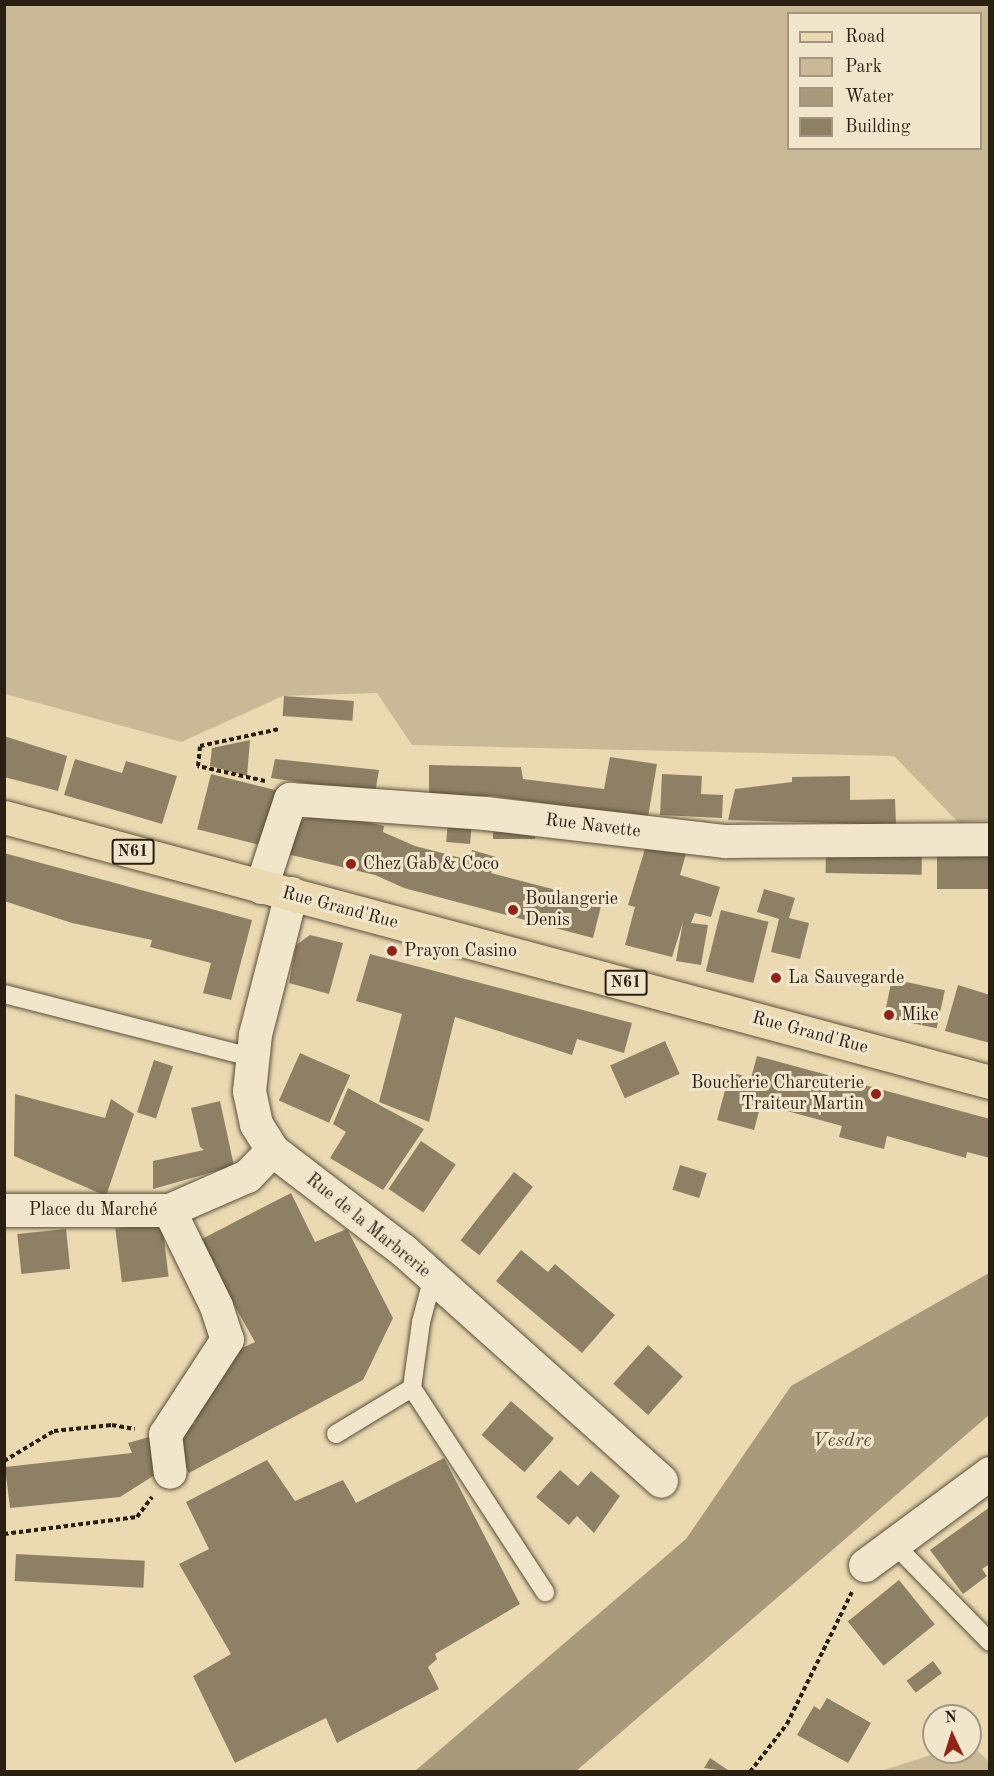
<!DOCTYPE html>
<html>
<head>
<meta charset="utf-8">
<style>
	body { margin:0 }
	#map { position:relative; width:994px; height:1776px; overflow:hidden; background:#ead9b1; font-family:"Old Standard TT",serif }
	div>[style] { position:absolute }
	.green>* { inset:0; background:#c9b996 }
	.water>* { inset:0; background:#a99a7b }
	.building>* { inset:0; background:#8e8064; transform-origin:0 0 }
	.path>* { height:4px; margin-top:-2px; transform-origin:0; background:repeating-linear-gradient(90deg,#2a1f11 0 4.5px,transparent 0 7.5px) }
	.roads { filter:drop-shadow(0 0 2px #5a4e39) drop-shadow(0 0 2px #5a4e39) }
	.lane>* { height:18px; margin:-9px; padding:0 9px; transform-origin:9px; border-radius:9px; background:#f1e6cc }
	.street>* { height:33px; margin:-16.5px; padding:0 16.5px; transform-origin:16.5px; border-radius:16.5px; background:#f1e6cc }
	.primary>* { height:33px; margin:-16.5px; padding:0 16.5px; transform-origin:16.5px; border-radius:16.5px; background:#ead9b1 }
	.dots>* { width:16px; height:16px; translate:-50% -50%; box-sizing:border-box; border:3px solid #f1e6cc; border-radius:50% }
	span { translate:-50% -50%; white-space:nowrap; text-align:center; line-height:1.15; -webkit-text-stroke:6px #f1e6cc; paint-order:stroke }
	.shield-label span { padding:2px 4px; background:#f1e6cc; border:2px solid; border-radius:4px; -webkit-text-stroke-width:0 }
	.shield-label { font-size:16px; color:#2a1f11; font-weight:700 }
	.street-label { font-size:18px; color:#2a1f11 }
	.poi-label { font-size:18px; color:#2a1f11 }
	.left { translate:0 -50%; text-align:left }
	.right { translate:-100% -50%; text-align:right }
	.water-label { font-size:20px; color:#564a36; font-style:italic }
	.frame { position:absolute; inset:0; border:6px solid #2a1f11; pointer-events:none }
	.legend { position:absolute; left:787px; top:12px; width:195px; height:138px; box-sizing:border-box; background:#f1e6cc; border:2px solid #a19681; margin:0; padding:8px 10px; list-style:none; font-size:18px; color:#2a1f11 }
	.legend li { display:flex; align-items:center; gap:12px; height:30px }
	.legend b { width:30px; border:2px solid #a19681 }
	.north { position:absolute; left:922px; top:1704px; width:60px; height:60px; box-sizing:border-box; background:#f1e6cc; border:2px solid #a19681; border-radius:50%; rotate:356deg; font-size:16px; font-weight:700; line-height:24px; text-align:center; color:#2a1f11 }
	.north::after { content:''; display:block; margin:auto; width:21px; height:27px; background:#8f2418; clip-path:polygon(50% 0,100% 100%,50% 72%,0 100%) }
</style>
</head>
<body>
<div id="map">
	<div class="green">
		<i style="clip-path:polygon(evenodd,4px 5px,989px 5px,989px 820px,958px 822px,894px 756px,412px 745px,377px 693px,283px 696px,181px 742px,5px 694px,4px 5px,788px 14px,980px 14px,980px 148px,788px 148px,788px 14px)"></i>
		<i style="clip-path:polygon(970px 1743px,989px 1762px,989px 1771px,881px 1771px,940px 1752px,970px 1752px)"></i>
	</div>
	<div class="water">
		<i style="clip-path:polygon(989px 1273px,989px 1415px,576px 1771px,415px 1771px,686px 1539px,791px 1386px)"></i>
	</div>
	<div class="building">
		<i style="left:284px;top:696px;width:70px;height:20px;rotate:4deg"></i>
		<i style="clip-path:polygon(4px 736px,67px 756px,58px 791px,4px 777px)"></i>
		<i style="clip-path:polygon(250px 740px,247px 776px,210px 766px,212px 748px)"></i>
		<i style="clip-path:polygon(610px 757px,657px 764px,648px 817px,492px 796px,429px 796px,429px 765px,521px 767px,523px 779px,604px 789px)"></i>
		<i style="clip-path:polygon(75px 759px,122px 773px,126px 761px,177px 776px,162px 824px,64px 795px)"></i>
		<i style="clip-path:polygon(275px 759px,379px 770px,375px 793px,271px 778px)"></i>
		<i style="left:211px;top:774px;width:68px;height:57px;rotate:14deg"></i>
		<i style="clip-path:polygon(662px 774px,702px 776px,701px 794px,723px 795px,722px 818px,660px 815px)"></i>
		<i style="clip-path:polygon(850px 776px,850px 800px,895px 799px,896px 825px,728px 820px,735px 789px,792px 782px,792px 777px)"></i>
		<i style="clip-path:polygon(337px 815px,384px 826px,383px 832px,415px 846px,469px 860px,472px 850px,496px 857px,491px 873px,602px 902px,593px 938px,404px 888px,375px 875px,287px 854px,293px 826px,309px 816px)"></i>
		<i style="left:448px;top:821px;width:24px;height:21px;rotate:5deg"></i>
		<i style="left:535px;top:823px;width:16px;height:42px;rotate:90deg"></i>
		<i style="clip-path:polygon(648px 839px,687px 850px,680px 875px,720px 887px,711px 917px,695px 913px,691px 923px,708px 925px,701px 965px,676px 961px,683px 922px,672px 957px,625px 945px,635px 907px,628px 905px)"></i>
		<i style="left:826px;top:850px;width:96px;height:23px;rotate:1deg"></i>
		<i style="left:937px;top:850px;width:53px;height:39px"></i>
		<i style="clip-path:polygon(4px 853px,252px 920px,231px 1000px,203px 993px,211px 963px,150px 947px,152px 940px,72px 923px,4px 901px)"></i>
		<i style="clip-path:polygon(764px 889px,795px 898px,789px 918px,809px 923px,800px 959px,771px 952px,779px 919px,757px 912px)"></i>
		<i style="left:721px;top:910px;width:49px;height:63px;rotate:14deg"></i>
		<i style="clip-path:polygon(310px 935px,343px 943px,329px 994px,289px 983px,296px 945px)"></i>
		<i style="clip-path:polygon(370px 954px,632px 1023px,624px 1053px,577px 1039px,572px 1055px,455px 1017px,429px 1122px,379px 1102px,402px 1014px,356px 1001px)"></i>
		<i style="left:892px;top:979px;width:54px;height:39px;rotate:12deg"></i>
		<i style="clip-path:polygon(958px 985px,990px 995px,990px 1043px,945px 1031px)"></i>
		<i style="left:665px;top:1041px;width:36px;height:60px;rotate:66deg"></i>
		<i style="left:300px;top:1053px;width:55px;height:52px;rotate:24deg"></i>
		<i style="clip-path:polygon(757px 1056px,990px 1119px,990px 1158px,967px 1152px,966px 1158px,887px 1136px,884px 1149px,839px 1137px,842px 1126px,761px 1104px,754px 1130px,717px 1120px,730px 1072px,751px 1078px)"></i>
		<i style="left:154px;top:1060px;width:20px;height:55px;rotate:18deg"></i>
		<i style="clip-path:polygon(348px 1088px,424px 1129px,383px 1190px,330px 1158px,346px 1132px,333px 1124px)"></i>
		<i style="clip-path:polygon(15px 1094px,105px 1118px,111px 1099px,134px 1114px,106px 1196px,14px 1156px)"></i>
		<i style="clip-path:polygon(220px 1101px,234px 1166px,153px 1189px,153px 1161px,204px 1150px,200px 1147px,191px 1108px)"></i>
		<i style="left:421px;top:1141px;width:42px;height:58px;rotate:34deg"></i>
		<i style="left:680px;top:1165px;width:28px;height:26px;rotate:17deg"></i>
		<i style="left:514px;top:1172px;width:24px;height:87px;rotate:38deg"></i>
		<i style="clip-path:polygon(291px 1193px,315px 1242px,347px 1229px,393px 1318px,363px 1380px,189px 1473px,171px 1438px,195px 1423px,190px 1411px,238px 1350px,255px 1342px,198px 1241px)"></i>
		<i style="left:162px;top:1223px;width:54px;height:47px;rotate:83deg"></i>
		<i style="left:66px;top:1229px;width:40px;height:49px;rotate:84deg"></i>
		<i style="clip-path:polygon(521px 1250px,548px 1272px,555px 1264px,615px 1315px,582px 1353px,496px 1281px)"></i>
		<i style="left:648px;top:1345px;width:47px;height:52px;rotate:42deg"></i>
		<i style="left:511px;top:1401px;width:57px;height:45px;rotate:41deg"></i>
		<i style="clip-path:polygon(149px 1437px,161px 1471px,120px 1497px,10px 1508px,5px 1467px,132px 1453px,128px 1443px)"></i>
		<i style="clip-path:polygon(444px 1458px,520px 1604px,435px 1654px,437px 1659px,428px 1667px,439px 1689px,337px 1743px,326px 1718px,235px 1763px,193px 1676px,231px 1654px,179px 1564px,209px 1549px,186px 1502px,267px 1460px,295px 1501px,343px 1480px,356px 1503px)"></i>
		<i style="clip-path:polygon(560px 1470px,578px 1486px,591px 1471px,620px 1496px,594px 1533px,577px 1516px,569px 1525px,536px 1497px)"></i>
		<i style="clip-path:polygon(990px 1507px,990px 1564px,982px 1569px,987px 1576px,963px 1594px,930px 1550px)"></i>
		<i style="left:16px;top:1554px;width:129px;height:27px;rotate:3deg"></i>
		<i style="left:899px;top:1580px;width:57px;height:66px;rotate:51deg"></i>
		<i style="left:933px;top:1661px;width:15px;height:33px;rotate:53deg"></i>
		<i style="clip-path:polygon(827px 1698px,871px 1723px,848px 1763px,797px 1735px,814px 1706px,820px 1710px)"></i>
		<i style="clip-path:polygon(710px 1758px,731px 1772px,704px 1768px)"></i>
	</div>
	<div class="path">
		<i style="left:265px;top:781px;width:69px;rotate:-167.4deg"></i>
		<i style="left:198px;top:766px;width:20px;rotate:-84deg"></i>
		<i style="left:200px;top:746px;width:81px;rotate:-12.1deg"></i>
		<i style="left:4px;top:1461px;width:58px;rotate:-31deg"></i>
		<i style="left:54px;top:1431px;width:58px;rotate:-5.9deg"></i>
		<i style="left:112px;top:1425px;width:23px;rotate:10deg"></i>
		<i style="left:4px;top:1534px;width:134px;rotate:-7.3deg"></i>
		<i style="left:137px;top:1517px;width:25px;rotate:-53deg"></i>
		<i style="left:750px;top:1772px;width:61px;rotate:-52.4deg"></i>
		<i style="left:787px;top:1724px;width:147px;rotate:-63.8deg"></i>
	</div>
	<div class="roads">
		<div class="lane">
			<i style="left:4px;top:994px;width:256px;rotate:14.3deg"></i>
			<i style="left:412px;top:1388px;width:244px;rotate:56.9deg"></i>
			<i style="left:336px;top:1434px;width:89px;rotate:-31.2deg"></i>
			<i style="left:412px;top:1388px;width:67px;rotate:-82.2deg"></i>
			<i style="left:421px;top:1322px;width:47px;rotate:-75.1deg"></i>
			<i style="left:894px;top:1544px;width:137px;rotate:45.6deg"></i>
		</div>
		<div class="street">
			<i style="left:261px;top:887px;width:93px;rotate:-71.8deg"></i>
			<i style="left:290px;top:799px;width:196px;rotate:4.1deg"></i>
			<i style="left:485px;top:813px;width:242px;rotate:6.7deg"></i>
			<i style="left:725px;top:841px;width:265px;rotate:-0.4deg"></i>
			<i style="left:291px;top:893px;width:146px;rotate:104.3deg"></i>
			<i style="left:255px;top:1034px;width:57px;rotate:96deg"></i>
			<i style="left:249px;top:1091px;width:34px;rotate:78deg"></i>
			<i style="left:256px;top:1124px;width:31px;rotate:58deg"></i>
			<i style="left:272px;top:1150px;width:165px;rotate:37.4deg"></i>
			<i style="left:403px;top:1250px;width:346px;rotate:41.8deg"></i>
			<i style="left:4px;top:1210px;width:165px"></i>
			<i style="left:169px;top:1210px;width:85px;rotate:-23.6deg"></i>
			<i style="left:247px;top:1176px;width:36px;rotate:-46deg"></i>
			<i style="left:169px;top:1210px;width:107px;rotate:63.9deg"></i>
			<i style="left:216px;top:1306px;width:35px;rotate:72deg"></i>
			<i style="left:227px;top:1339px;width:113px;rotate:123.1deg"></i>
			<i style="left:165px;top:1434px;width:38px;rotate:83deg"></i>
			<i style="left:865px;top:1565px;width:155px;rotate:-36.4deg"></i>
		</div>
		<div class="primary">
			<i style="left:4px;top:817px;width:1021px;rotate:15.04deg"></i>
		</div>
	</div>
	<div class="dots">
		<i style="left:351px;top:864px;background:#8f2418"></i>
		<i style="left:513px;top:910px;background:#8f2418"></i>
		<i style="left:392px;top:951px;background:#8f2418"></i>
		<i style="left:776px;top:978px;background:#8f2418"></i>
		<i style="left:889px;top:1015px;background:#8f2418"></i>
		<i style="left:876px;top:1094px;background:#8f2418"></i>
	</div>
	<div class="shield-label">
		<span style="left:133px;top:852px">N61</span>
		<span style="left:626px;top:983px">N61</span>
	</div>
	<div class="street-label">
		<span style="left:593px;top:826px;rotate:7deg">Rue Navette</span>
		<span style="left:340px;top:908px;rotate:15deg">Rue Grand'Rue</span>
		<span style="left:810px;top:1033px;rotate:15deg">Rue Grand'Rue</span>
		<span style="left:93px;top:1210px">Place du Marché</span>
		<span style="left:368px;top:1226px;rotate:39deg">Rue de la Marbrerie</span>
	</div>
	<div class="poi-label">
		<span class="left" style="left:363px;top:864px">Chez Gab &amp; Coco</span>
		<span class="left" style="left:525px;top:910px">Boulangerie<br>Denis</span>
		<span class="left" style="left:404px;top:951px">Prayon Casino</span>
		<span class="left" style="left:788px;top:978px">La Sauvegarde</span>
		<span class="left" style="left:901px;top:1015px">Mike</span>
		<span class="right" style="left:864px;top:1094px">Boucherie Charcuterie<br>Traiteur Martin</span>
	</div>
	<div class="water-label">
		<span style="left:842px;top:1441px">Vesdre</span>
	</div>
	<div class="frame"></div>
	<ul class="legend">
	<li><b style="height:8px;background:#ead9b1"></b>Road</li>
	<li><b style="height:16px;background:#c9b996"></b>Park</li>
	<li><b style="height:16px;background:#a99a7b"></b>Water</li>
	<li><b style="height:16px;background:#8e8064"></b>Building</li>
	</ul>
	<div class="north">N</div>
</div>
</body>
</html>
